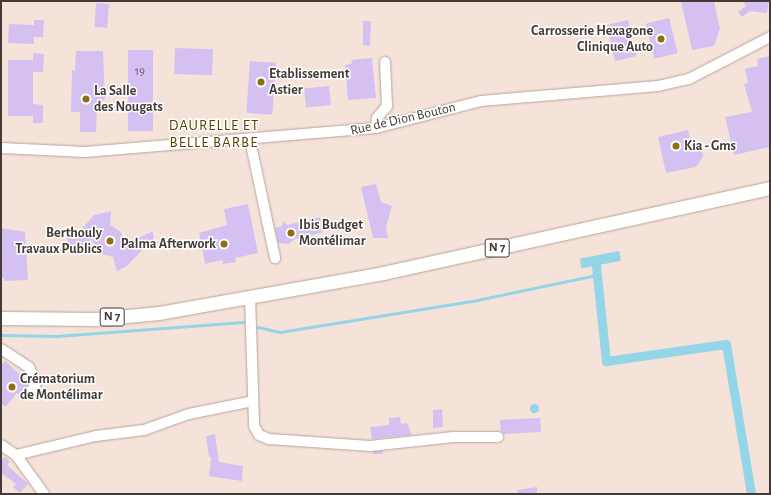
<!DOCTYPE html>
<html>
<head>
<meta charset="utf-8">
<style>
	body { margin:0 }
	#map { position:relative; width:771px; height:495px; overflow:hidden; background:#f5e3d9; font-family:"Alegreya Sans",sans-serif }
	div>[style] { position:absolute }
	.water>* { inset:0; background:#94d5e7; transform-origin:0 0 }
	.round { border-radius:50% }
	.stream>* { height:2.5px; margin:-1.25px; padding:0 1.25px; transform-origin:1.25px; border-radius:1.25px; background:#94d5e7 }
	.canal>* { height:9px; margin:-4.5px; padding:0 4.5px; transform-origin:4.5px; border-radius:4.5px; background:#94d5e7 }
	.building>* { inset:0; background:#d4c1f2; transform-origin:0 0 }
	.roads { filter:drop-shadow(0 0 1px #b6a59b) drop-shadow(0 0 1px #b6a59b) }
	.minor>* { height:10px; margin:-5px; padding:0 5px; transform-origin:5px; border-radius:5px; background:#fff }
	.major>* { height:13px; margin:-6.5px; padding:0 6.5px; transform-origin:6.5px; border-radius:6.5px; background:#fff }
	.dots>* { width:11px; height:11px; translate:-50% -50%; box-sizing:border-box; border:2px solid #fff; border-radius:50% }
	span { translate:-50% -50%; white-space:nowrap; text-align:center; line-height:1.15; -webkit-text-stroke:3px #fff; paint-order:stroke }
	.number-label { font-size:12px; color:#665c66 }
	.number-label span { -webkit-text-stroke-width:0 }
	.shield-label span { padding:1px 3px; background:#fff; border:1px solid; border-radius:3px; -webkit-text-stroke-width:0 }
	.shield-label { font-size:13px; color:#423b37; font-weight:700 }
	.poi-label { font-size:14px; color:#423b37; font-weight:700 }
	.right { translate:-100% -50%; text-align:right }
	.left { translate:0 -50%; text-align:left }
	.street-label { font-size:14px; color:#423b37 }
	.neighbourhood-label { font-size:15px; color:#5b4203; letter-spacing:1px }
	.frame { position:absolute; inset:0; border:2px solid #423b37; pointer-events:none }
</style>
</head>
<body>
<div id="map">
	<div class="water">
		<i style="left:619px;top:251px;width:10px;height:40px;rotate:79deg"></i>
		<i class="round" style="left:529.5px;top:403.5px;width:9px;height:9px"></i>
	</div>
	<div class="stream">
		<i style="left:258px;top:327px;width:23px;rotate:13deg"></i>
		<i style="left:280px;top:332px;width:200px;rotate:-9.2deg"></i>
		<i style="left:477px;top:300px;width:123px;rotate:-11.8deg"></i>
		<i style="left:1px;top:335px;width:56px;rotate:1deg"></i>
		<i style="left:57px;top:336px;width:187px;rotate:-4.3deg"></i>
	</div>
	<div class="canal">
		<i style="left:596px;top:266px;width:96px;rotate:84deg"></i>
		<i style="left:606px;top:361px;width:121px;rotate:-8.1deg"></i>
		<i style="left:726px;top:344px;width:152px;rotate:80.5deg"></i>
	</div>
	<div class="building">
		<i style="clip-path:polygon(681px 1px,714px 1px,720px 29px,714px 46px,692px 50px)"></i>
		<i style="clip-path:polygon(742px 1px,769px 1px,767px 13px,750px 11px,742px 17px,738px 12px,746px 6px)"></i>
		<i style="left:96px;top:3px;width:13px;height:24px;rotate:4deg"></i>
		<i style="left:669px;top:18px;width:36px;height:24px;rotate:76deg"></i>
		<i style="clip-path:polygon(34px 20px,44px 20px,43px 37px,34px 37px,34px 44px,8px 43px,9px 24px,34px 25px)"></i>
		<i style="left:628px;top:20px;width:37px;height:22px;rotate:77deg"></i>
		<i style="clip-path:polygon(363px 21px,371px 21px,370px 46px,363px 45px)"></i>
		<i style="left:175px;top:48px;width:38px;height:26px;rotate:2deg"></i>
		<i style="left:128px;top:50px;width:25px;height:81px"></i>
		<i style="clip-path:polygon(76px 51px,103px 51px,105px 98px,97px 108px,96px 132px,80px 132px,80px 112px,71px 112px,72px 70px,75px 70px)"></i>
		<i style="clip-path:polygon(33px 53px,44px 54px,43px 72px,33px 72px,33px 104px,43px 105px,43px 123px,33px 123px,33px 116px,8px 116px,8px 60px,33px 60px)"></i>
		<i style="clip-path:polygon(770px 56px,770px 147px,734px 155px,725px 117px,752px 112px,744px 84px,748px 83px,745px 69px,758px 66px,757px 59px)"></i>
		<i style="clip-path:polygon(372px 58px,376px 98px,348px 100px,345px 65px,352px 64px,351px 60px)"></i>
		<i style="left:250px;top:61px;width:26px;height:52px;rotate:4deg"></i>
		<i style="left:329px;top:86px;width:19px;height:25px;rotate:84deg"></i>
		<i style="clip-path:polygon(688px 130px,691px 144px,701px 142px,703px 157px,696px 167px,666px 173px,658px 137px)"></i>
		<i style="clip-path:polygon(376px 184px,381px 202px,392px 206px,386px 227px,388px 238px,373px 238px,361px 187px)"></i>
		<i style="clip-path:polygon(248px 204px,258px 253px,235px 258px,236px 262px,223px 264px,222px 260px,205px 264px,199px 233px,227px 225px,224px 209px)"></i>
		<i style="clip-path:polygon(111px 211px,110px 225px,121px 232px,126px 244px,153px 231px,154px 244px,144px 248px,127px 266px,117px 271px,113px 257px,98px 253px,92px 240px,70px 251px,67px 237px,80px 231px,94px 215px)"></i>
		<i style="clip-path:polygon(320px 217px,323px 232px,293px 240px,289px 244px,278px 243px,275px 228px,282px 226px,283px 221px,287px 225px)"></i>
		<i style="clip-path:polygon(1px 228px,25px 232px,28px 280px,4px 281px,4px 278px,1px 278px)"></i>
		<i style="clip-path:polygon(5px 361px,29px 383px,21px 397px,17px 393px,5px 407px,1px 403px,1px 366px)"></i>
		<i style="clip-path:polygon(442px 409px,443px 427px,433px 428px,433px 410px)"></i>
		<i style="clip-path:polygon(400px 417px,401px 424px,407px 423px,412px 435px,372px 439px,370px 427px,389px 425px,389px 418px)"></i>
		<i style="clip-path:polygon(540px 418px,541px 432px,504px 434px,501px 431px,500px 420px)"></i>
		<i style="clip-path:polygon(215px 434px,219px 462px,243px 466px,242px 481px,209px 476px,211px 457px,209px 457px,206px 436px)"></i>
		<i style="left:383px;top:451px;width:3px;height:10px;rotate:90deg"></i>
		<i style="clip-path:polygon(5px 457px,10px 462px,7px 465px,28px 484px,20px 493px,13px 487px,16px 484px,1px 473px,1px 460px)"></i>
		<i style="clip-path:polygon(537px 487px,537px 494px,517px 494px,517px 490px)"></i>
	</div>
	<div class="roads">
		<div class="minor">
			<i style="left:376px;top:128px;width:10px;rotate:-84deg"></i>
			<i style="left:377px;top:118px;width:16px;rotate:-50deg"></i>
			<i style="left:387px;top:106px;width:44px;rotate:-92.6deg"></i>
			<i style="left:250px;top:140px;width:121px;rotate:78deg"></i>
			<i style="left:1px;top:148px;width:84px;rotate:2.7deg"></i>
			<i style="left:85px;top:152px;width:292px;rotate:-4.7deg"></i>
			<i style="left:376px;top:128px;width:108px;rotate:-14.4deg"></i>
			<i style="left:481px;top:101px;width:178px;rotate:-4.8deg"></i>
			<i style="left:658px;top:86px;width:32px;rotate:-13deg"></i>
			<i style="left:689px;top:79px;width:91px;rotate:-27.4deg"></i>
			<i style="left:250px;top:296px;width:130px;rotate:88.2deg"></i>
			<i style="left:254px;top:426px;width:10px;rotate:61deg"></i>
			<i style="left:259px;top:435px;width:11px;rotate:22deg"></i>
			<i style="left:269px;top:439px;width:101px;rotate:4deg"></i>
			<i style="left:370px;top:446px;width:84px;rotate:-6.1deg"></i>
			<i style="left:454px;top:437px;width:44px"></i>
			<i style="left:1px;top:349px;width:33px;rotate:33deg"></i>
			<i style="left:29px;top:367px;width:17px;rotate:66deg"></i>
			<i style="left:36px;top:383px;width:10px;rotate:119deg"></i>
			<i style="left:1px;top:445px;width:18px;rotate:34deg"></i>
			<i style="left:16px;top:455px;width:48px;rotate:54.3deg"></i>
			<i style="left:16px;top:455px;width:82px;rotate:-13.4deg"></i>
			<i style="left:96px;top:436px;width:48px;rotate:-7.1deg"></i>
			<i style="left:144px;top:430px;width:48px;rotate:-19.6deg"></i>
			<i style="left:189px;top:414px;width:65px;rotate:-11.5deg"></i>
		</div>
		<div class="major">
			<i style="left:1px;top:318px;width:95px;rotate:0.6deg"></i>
			<i style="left:96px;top:319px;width:63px;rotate:-5.4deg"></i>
			<i style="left:159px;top:313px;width:228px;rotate:-10.1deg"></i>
			<i style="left:383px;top:273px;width:396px;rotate:-12.4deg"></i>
		</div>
	</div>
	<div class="dots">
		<i style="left:661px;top:39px;background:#906c12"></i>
		<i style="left:261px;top:82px;background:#906c12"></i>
		<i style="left:86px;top:99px;background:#906c12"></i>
		<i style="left:676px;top:146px;background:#906c12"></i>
		<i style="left:291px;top:233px;background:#906c12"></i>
		<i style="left:110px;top:241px;background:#906c12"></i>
		<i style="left:224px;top:244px;background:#906c12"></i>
		<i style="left:12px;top:387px;background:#906c12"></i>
	</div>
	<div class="number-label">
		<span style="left:140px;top:72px">19</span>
	</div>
	<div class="shield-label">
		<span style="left:497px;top:248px">N 7</span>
		<span style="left:112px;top:317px">N 7</span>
	</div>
	<div class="poi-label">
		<span class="right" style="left:653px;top:39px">Carrosserie Hexagone<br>Clinique Auto</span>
		<span class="left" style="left:269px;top:82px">Etablissement<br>Astier</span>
		<span class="left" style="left:94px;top:99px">La Salle<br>des Nougats</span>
		<span class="left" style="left:684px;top:146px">Kia - Gms</span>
		<span class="left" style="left:299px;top:233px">Ibis Budget<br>Montélimar</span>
		<span class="right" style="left:102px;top:241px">Berthouly<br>Travaux Publics</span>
		<span class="right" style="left:216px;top:244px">Palma Afterwork</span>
		<span class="left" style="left:20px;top:387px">Crématorium<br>de Montélimar</span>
	</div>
	<div class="street-label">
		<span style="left:403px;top:119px;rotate:-13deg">Rue de Dion Bouton</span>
	</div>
	<div class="neighbourhood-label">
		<span style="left:214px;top:134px">DAURELLE ET<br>BELLE BARBE</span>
	</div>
	<div class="frame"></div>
</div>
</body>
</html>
